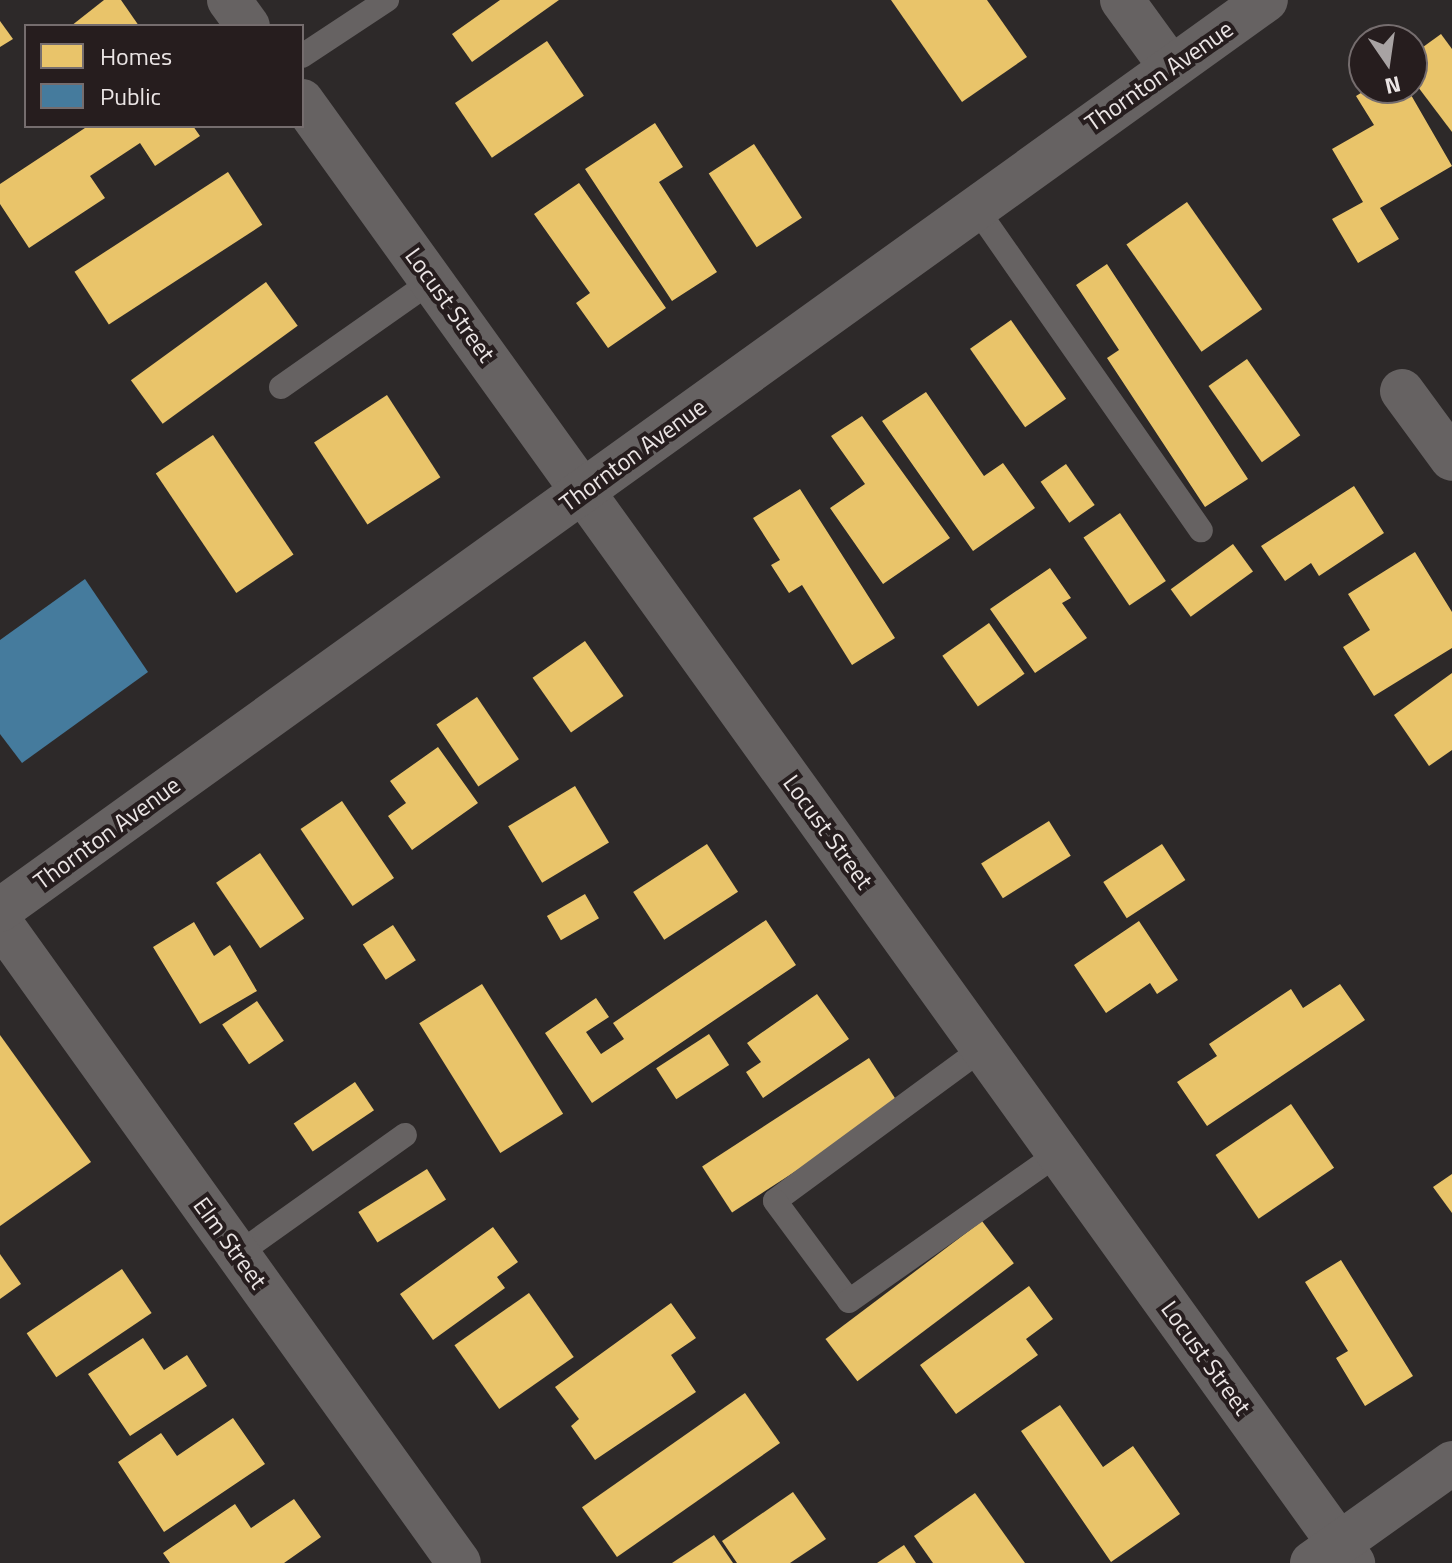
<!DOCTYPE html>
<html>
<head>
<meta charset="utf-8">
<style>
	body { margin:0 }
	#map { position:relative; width:1452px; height:1563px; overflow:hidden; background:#2d2929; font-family:"Titillium Web",sans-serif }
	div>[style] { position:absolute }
	.homes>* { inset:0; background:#e9c46a; transform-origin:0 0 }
	.public>* { inset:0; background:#457b9d }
	.service>* { height:24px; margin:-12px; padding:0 12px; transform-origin:12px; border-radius:12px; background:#666262 }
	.minor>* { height:44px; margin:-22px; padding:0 22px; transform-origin:22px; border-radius:22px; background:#666262 }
	.secondary>* { height:44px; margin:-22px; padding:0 22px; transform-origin:22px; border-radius:22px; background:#666262 }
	span { translate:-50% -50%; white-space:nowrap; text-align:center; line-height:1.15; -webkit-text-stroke:8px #261d1e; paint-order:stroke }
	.street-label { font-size:24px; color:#ebe5e5 }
	.legend { position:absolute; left:24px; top:24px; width:280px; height:104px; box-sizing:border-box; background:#261d1e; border:2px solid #756d6e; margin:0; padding:10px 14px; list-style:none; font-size:24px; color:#ebe5e5 }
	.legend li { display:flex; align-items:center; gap:16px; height:40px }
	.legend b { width:40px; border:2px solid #756d6e }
	.north { position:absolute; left:1348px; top:24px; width:80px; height:80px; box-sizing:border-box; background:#261d1e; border:2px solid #756d6e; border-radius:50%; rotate:167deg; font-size:22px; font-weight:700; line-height:32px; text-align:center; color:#ebe5e5 }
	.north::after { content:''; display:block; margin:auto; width:28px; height:36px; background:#a8a3a3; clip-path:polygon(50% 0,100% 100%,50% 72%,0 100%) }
</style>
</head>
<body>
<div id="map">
	<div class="homes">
		<i style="clip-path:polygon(104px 0,121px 0,139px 26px,71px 26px)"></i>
		<i style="clip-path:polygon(500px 0,559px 0,472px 62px,452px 34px)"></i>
		<i style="clip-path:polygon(891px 0,987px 0,1027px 57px,962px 102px)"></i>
		<i style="clip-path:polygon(0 21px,13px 39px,0 47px)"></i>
		<i style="clip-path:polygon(1441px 34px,1452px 49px,1452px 132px,1412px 79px,1412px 55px)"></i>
		<i style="left:547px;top:41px;width:66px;height:111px;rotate:56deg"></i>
		<i style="clip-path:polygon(1369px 88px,1407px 88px,1452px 166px,1380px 208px,1399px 239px,1358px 263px,1332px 219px,1363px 202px,1332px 149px,1374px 125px,1356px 96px)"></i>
		<i style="clip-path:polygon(655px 123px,683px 167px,659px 182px,717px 272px,672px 301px,585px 169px)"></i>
		<i style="clip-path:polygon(88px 126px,193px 126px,200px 136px,155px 166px,140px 143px,90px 176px,105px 198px,29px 248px,0 204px,0 184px)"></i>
		<i style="left:754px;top:144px;width:88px;height:54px;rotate:57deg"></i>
		<i style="left:228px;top:172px;width:63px;height:183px;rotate:57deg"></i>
		<i style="clip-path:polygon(579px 183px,666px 308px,608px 348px,576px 303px,590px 293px,534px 214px)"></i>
		<i style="left:1187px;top:202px;width:131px;height:74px;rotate:55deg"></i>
		<i style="clip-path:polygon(1107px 264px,1248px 479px,1205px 507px,1107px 358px,1119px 350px,1076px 285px)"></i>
		<i style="left:266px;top:282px;width:54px;height:167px;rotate:54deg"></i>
		<i style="left:1011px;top:320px;width:96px;height:50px;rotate:55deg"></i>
		<i style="left:1247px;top:359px;width:93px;height:47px;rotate:55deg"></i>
		<i style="clip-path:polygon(926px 392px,984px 476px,1003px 463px,1035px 508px,973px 551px,882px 421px)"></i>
		<i style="left:387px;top:395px;width:98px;height:87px;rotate:57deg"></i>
		<i style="clip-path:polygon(862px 416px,950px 538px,883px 584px,830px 508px,865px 484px,831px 436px)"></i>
		<i style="left:213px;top:435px;width:144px;height:69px;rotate:56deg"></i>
		<i style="left:1066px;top:464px;width:50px;height:31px;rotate:55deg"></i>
		<i style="clip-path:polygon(1354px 486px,1384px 533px,1319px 576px,1311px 563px,1285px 581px,1261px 546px)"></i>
		<i style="clip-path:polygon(800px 489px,895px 638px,852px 665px,802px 585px,789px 593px,771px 565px,780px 560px,753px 518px)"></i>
		<i style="left:1120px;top:513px;width:82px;height:44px;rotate:56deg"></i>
		<i style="left:1233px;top:544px;width:34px;height:77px;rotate:54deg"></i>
		<i style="clip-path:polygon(1415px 552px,1452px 612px,1452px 648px,1374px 696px,1343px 647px,1370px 630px,1348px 594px)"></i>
		<i style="clip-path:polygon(1050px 568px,1071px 598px,1062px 603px,1087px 638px,1035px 673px,990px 609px)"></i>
		<i style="left:989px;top:623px;width:62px;height:57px;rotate:55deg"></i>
		<i style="left:585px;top:641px;width:67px;height:64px;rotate:55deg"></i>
		<i style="clip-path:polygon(1452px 673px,1452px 750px,1429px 766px,1394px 715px)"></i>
		<i style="left:477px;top:697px;width:75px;height:49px;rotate:56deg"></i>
		<i style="clip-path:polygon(438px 747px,478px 803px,412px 850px,388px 816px,406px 803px,390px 781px)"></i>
		<i style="left:575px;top:786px;width:66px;height:78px;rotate:59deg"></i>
		<i style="left:342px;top:801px;width:93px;height:50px;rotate:56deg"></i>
		<i style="left:1049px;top:821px;width:41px;height:80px;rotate:58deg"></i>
		<i style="left:707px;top:844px;width:57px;height:88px;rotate:57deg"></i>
		<i style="left:1162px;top:844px;width:43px;height:70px;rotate:57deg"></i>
		<i style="left:260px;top:853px;width:79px;height:53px;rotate:56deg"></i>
		<i style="left:585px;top:894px;width:28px;height:44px;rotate:60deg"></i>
		<i style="clip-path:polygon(766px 920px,796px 965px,592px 1103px,545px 1033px,596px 998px,609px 1017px,586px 1032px,601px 1054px,624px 1039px,613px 1023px)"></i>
		<i style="clip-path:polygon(1139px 921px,1178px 980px,1157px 994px,1150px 983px,1106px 1013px,1074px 965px)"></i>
		<i style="clip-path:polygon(194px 922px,214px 956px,230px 945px,257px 991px,200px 1024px,153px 947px)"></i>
		<i style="left:393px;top:925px;width:42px;height:36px;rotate:57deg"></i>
		<i style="left:482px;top:984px;width:153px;height:74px;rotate:58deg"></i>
		<i style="clip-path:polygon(1340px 984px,1365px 1020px,1207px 1126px,1177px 1082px,1217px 1056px,1209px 1044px,1291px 989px,1303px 1008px)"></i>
		<i style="clip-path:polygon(817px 994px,849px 1039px,763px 1098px,746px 1072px,761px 1062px,747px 1043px)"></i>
		<i style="left:257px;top:1001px;width:48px;height:42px;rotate:56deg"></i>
		<i style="left:709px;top:1034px;width:37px;height:63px;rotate:57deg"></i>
		<i style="clip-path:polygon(0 1035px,91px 1162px,0 1226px)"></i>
		<i style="left:869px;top:1058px;width:55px;height:199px;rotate:57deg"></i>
		<i style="left:355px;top:1082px;width:34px;height:74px;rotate:56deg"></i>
		<i style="left:1291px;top:1104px;width:77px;height:91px;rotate:56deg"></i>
		<i style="left:427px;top:1169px;width:36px;height:81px;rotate:58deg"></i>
		<i style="clip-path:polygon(1452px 1174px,1452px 1213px,1433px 1187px)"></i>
		<i style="left:982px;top:1221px;width:53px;height:196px;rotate:53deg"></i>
		<i style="clip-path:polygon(493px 1227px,518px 1262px,497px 1277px,505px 1288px,433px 1340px,400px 1294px)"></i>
		<i style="clip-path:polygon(0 1254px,21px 1284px,0 1299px)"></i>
		<i style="clip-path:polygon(1341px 1260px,1413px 1376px,1365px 1406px,1336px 1358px,1348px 1351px,1305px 1282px)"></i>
		<i style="left:122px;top:1269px;width:53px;height:115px;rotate:56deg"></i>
		<i style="clip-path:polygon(1029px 1286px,1053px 1319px,1026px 1339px,1038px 1355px,956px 1414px,920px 1365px)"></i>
		<i style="left:529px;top:1293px;width:78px;height:91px;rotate:55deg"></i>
		<i style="clip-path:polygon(671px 1303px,696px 1338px,671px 1355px,696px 1392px,595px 1460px,571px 1426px,579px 1419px,555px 1387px)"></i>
		<i style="clip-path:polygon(143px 1338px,164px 1370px,187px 1355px,207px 1386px,130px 1436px,88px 1374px)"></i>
		<i style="left:745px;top:1393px;width:61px;height:199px;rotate:55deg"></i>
		<i style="clip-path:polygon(1060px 1405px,1103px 1467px,1133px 1446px,1180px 1514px,1111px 1562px,1021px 1431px)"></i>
		<i style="clip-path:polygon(233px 1418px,265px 1464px,164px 1532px,118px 1462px,161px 1433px,177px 1456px)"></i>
		<i style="clip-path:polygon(793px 1492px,826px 1539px,790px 1563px,737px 1563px,722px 1541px)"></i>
		<i style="clip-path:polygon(975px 1493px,1025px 1563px,933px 1563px,914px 1536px)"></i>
		<i style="clip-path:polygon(294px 1499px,321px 1537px,284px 1563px,170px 1563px,163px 1553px,235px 1504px,251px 1528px)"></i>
		<i style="clip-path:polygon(714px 1535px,733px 1563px,672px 1563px)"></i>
		<i style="clip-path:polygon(904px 1545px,916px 1563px,877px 1563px)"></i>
	</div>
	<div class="public">
		<i style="clip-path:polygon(85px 579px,148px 672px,22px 763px,0 734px,0 640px)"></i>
	</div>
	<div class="service">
		<i style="left:302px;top:56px;width:102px;rotate:-33.4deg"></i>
		<i style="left:976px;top:208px;width:393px;rotate:55.1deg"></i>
		<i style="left:281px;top:387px;width:184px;rotate:-35.1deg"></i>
		<i style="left:983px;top:1048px;width:258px;rotate:143.7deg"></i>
		<i style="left:775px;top:1201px;width:124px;rotate:53.5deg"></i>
		<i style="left:849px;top:1301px;width:257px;rotate:-35.2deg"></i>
		<i style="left:238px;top:1254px;width:205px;rotate:-35.5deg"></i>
	</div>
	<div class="minor">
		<i style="left:229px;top:0;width:32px;rotate:54deg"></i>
		<i style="left:1122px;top:0;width:82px;rotate:54deg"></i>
		<i style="left:302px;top:101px;width:1801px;rotate:54.29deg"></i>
		<i style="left:1402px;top:391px;width:84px;rotate:53.7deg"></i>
		<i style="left:0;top:922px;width:788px;rotate:54.39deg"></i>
		<i style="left:1312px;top:1563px;width:172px;rotate:-35.5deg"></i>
	</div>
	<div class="secondary">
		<i style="left:0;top:910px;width:1559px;rotate:-35.71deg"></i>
	</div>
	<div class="street-label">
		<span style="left:1159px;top:76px;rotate:-35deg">Thornton Avenue</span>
		<span style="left:450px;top:305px;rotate:54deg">Locust Street</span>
		<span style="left:633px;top:455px;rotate:-36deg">Thornton Avenue</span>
		<span style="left:828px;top:832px;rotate:54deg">Locust Street</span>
		<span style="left:107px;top:833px;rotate:-36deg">Thornton Avenue</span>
		<span style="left:230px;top:1243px;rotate:54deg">Elm Street</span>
		<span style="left:1206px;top:1358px;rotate:54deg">Locust Street</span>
	</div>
	<ul class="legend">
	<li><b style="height:22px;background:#e9c46a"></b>Homes</li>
	<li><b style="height:22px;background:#457b9d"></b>Public</li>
	</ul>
	<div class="north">N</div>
</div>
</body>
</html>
